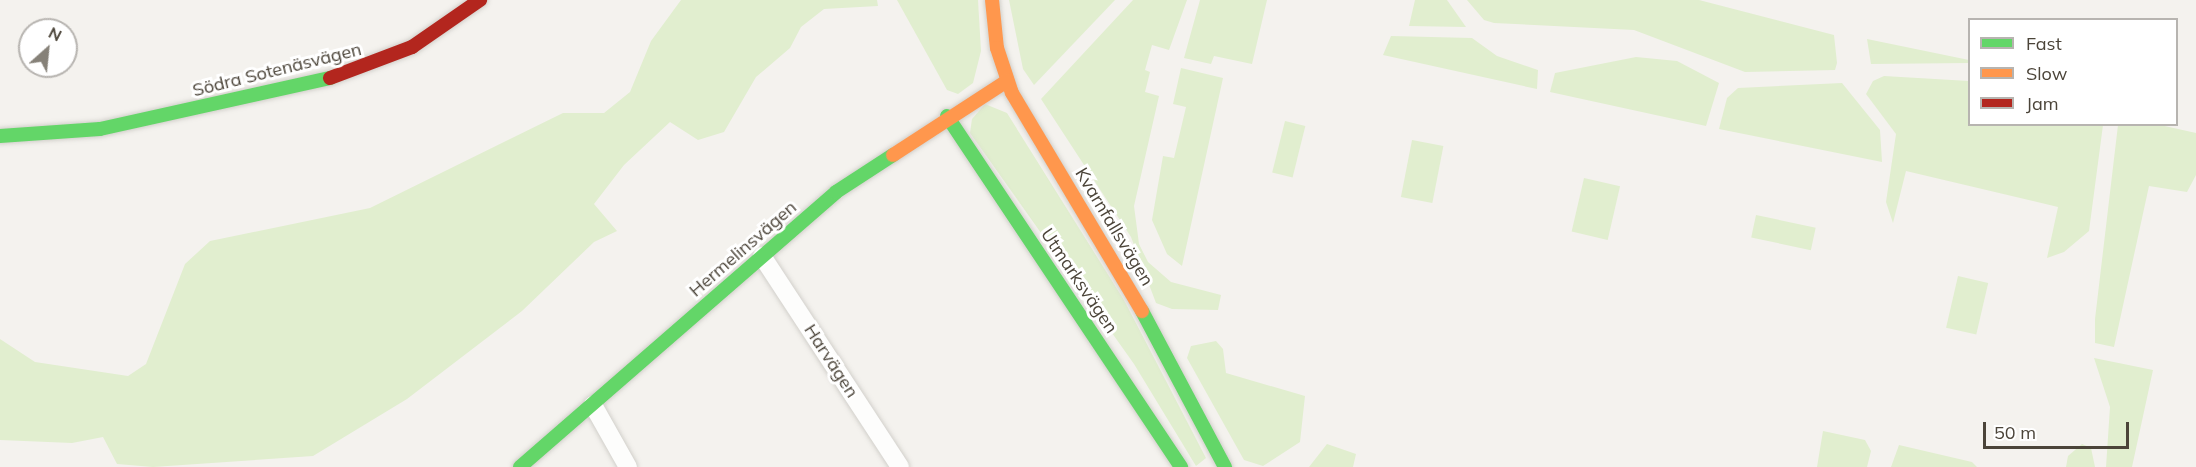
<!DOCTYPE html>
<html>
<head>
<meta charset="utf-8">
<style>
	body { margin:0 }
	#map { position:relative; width:2196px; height:467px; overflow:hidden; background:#f4f2ee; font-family:Mulish,sans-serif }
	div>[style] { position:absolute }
	.green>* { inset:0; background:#e1eecf; transform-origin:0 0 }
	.roads { filter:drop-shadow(0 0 2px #d2d0cb) drop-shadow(0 0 2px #d2d0cb) }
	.street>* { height:18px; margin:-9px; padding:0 9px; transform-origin:9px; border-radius:9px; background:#fdfdfc }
	.fast>* { height:14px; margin:-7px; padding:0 7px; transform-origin:7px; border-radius:7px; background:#63d668 }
	.slow>* { height:14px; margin:-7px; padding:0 7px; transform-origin:7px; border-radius:7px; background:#ff974d }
	.jam>* { height:14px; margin:-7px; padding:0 7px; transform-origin:7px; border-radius:7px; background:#b3261e }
	span { translate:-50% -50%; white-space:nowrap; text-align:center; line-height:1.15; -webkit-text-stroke:6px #fff; paint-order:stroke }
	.street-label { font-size:18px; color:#4b4439 }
	.legend { position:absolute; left:1968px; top:18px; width:210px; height:108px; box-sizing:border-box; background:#fff; border:2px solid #b7b4b0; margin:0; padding:8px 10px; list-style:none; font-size:18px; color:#4b4439 }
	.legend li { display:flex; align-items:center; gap:12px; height:30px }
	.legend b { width:30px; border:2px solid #b7b4b0 }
	.north { position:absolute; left:18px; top:18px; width:60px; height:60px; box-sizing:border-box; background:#fff; border:2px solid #b7b4b0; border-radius:50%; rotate:27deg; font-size:16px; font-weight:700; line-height:24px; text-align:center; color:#4b4439 }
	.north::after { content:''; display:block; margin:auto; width:21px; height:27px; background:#868178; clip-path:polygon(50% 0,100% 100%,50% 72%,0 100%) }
	.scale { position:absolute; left:1983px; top:422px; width:146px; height:27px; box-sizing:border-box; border:3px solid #4b4439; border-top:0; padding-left:8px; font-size:18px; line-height:21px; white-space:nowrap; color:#4b4439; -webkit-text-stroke:4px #fff; paint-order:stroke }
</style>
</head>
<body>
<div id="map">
	<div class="green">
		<i style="clip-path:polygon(681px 0,877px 0,878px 6px,824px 9px,801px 27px,790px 48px,756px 77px,724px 132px,698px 140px,670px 122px,624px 165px,594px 204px,617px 231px,594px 242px,522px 311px,407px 399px,313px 456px,153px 467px,117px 464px,103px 437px,72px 443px,0 440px,0 339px,35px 362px,128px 376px,146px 364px,185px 264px,210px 241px,370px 208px,563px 113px,604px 113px,630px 92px,651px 41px)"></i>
		<i style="clip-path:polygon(897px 0,978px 0,981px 51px,973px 83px,958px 94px,947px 90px)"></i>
		<i style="clip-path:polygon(1009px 0,1115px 0,1034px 85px,1023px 69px)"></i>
		<i style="clip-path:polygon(1133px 0,1187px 0,1169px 50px,1152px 45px,1145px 70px,1150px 72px,1145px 92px,1159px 96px,1134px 206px,1139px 244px,1148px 262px,1171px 282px,1221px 295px,1218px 310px,1172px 309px,1156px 303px,1131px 237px,1041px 99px)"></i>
		<i style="clip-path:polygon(1200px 0,1267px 0,1252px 64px,1214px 56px,1211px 64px,1184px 58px)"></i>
		<i style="clip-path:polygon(1415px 0,1447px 0,1466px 27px,1409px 26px)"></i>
		<i style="clip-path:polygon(1467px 0,1699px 0,1834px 35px,1837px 63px,1835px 70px,1745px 72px,1634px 30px,1494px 23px,1484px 20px)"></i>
		<i style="clip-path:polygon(1391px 36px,1472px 38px,1497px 56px,1538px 70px,1537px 89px,1383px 55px)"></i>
		<i style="clip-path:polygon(1867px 39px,1969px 60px,1969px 63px,1871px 64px)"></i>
		<i style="clip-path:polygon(1636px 57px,1677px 61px,1719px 83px,1706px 126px,1550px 92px,1555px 73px)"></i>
		<i style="clip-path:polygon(1181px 68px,1223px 78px,1182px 266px,1167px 254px,1152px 220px,1163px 156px,1174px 158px,1186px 107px,1173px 104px)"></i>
		<i style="clip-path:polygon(1884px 76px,1969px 81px,1970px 124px,2103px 125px,2089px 231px,2064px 252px,2047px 258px,2058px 207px,1906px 171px,1893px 223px,1886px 202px,1896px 134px,1866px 94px,1873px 81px)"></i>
		<i style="clip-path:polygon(1842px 83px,1880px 130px,1882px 162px,1719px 129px,1727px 98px,1738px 88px)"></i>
		<i style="clip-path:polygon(985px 104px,1007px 113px,1124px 300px,1206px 458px,1196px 466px,1134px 364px,970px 133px,972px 119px)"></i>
		<i style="left:1285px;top:121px;width:21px;height:53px;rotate:14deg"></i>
		<i style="clip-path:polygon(2118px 125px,2160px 125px,2196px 133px,2196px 175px,2187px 192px,2149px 186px,2114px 347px,2095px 343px,2095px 319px)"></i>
		<i style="left:1412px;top:140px;width:32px;height:58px;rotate:11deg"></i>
		<i style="left:1584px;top:178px;width:37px;height:55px;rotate:13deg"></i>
		<i style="left:1756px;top:215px;width:61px;height:23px;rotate:12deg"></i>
		<i style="left:1958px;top:276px;width:31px;height:53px;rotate:13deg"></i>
		<i style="clip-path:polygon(1216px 341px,1223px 349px,1226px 373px,1305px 396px,1300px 442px,1263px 466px,1244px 460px,1187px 358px,1191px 346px)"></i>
		<i style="clip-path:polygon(2094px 358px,2153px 370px,2132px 467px,2106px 467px,2110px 407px)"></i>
		<i style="clip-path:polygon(1823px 431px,1865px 440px,1871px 451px,1867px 467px,1817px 467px)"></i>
		<i style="clip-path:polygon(1327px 444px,1356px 454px,1353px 467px,1309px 467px)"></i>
		<i style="clip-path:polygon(2082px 444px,2091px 448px,2095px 467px,2066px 467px,2068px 456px)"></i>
		<i style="clip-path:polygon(1899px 445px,1972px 462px,1977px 467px,1891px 467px)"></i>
	</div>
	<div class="roads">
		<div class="street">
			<i style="left:762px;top:256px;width:252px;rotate:56.8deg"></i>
			<i style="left:593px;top:405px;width:71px;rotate:60.6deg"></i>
		</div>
		<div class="fast">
			<i style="left:947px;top:116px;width:422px;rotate:56.3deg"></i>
			<i style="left:0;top:136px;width:100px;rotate:-4deg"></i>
			<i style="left:100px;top:129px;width:236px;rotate:-12.5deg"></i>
			<i style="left:1142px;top:311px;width:177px;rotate:62deg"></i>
			<i style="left:520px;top:467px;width:419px;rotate:-41deg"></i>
			<i style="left:836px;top:192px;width:68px;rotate:-33deg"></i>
		</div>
		<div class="slow">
			<i style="left:992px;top:0;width:48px;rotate:84.1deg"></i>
			<i style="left:997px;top:48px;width:47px;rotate:71.6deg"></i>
			<i style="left:1012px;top:93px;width:254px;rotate:59.2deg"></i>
			<i style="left:893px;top:155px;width:136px;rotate:-33deg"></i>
		</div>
		<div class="jam">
			<i style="left:330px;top:78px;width:88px;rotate:-20.7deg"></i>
			<i style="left:412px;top:47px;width:83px;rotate:-34.7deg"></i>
		</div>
	</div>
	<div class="street-label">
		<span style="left:277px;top:70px;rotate:-14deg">Södra Sotenäsvägen</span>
		<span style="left:1114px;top:227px;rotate:59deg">Kvarnfallsvägen</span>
		<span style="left:743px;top:249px;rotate:-41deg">Hermelinsvägen</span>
		<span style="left:1079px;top:281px;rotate:56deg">Utmarksvägen</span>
		<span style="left:831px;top:361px;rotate:57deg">Harvägen</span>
	</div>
	<ul class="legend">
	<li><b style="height:8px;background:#63d668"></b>Fast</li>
	<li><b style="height:8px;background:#ff974d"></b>Slow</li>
	<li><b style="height:8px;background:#b3261e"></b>Jam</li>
	</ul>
	<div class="north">N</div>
	<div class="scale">50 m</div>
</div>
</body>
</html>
